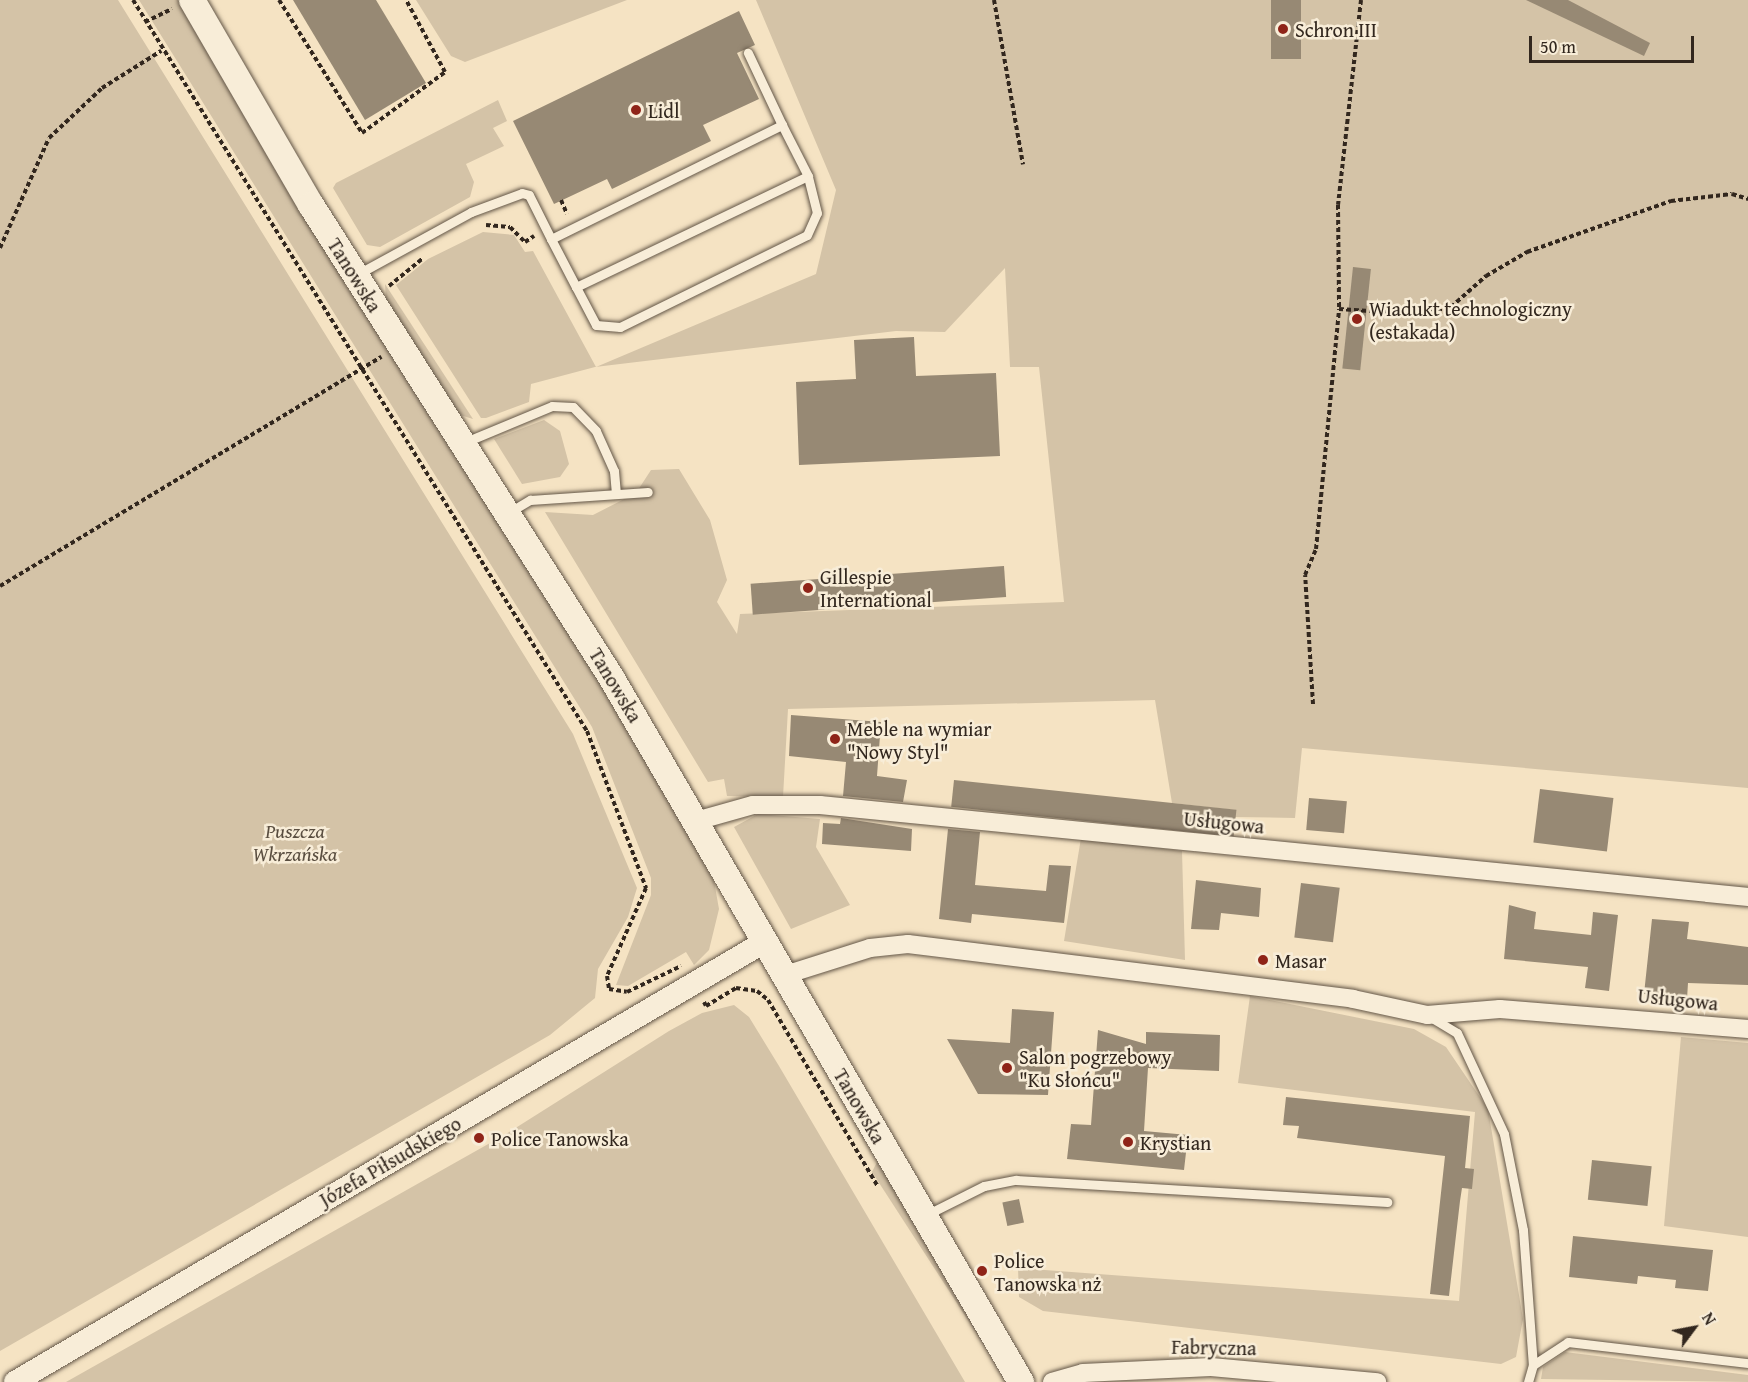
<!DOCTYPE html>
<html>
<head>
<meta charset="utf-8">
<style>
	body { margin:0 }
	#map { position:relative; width:1748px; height:1382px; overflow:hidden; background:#f5e3c3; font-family:"Gentium Book Plus",serif }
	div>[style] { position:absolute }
	.green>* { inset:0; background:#d4c3a7 }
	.building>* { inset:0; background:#978974; transform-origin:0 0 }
	.path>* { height:4px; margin-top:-2px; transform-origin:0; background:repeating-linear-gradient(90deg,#32271e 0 4.5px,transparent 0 7.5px) }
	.roads { filter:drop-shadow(0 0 2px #635647) drop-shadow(0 0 2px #635647) }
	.service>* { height:9px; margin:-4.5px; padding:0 4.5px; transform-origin:4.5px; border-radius:4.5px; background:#f8edd8 }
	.minor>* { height:18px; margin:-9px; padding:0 9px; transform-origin:9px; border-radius:9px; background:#f8edd8 }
	.tertiary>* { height:22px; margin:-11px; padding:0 11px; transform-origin:11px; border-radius:11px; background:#f8edd8 }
	.secondary>* { height:26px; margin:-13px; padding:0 13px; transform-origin:13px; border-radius:13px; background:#f8edd8 }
	.dots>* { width:16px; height:16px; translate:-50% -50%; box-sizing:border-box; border:3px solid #f8edd8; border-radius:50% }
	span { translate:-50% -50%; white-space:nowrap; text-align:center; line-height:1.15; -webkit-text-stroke:5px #f8edd8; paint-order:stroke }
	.poi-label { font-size:20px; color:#32271e }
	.left { translate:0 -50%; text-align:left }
	.street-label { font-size:20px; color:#32271e }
	.park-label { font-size:20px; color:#5a4e40; font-style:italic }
	.north { position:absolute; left:1664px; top:1298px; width:60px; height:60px; -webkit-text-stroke:4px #f8edd8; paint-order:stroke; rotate:58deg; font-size:16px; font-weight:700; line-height:24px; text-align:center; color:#32271e }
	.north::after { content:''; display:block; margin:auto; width:21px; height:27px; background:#32271e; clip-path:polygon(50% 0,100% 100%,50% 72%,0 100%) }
	.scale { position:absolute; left:1529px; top:36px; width:165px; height:27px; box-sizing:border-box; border:3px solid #32271e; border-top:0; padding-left:8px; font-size:18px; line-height:21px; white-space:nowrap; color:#32271e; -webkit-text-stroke:4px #f8edd8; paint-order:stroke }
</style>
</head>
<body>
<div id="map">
	<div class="green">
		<i style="clip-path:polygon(0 0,118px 0,573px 734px,637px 888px,628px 917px,598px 969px,595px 998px,550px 1035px,0 1351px)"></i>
		<i style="clip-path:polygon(139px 0,180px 0,272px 164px,562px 616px,682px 823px,714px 881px,719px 909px,709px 950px,694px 965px,686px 952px,628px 986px,616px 985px,651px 895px,651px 878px,592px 727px)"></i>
		<i style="clip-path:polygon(416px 0,627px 0,465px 62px,451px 56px)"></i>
		<i style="clip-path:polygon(756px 0,1748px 0,1748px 788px,1302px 748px,1295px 818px,1235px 817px,1235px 810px,1172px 803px,1155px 700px,788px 709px,783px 797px,727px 796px,724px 779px,708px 782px,545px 512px,593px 515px,636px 493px,651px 470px,679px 469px,710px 520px,727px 580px,717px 602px,737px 634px,740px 614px,1064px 602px,1039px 367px,1010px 367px,1005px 268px,945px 332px,896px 331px,595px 367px,531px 384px,529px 402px,486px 418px,481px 418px,396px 285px,428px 259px,483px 232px,514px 235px,525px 252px,533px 251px,596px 367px,816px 274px,836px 190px)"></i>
		<i style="clip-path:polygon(498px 100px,507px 121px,493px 128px,504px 146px,466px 164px,474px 182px,470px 197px,380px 247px,367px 245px,333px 188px,336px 183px)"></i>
		<i style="clip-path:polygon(385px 284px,473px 419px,457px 414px,386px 301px)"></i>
		<i style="clip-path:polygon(544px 420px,560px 431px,569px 464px,560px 477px,522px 484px,494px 439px)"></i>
		<i style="clip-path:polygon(758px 814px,820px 819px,816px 847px,850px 905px,791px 929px,734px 827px)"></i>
		<i style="clip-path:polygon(1081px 838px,1182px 851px,1185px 960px,1064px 941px)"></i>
		<i style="clip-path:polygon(1250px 996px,1414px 1029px,1446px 1047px,1488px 1109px,1523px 1319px,1516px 1357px,1501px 1364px,1043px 1311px,1019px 1297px,1018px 1268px,1459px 1301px,1475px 1112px,1238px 1083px)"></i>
		<i style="clip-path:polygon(734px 1005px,749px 1017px,779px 1066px,965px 1382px,66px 1382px,506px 1134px,669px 1031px,702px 1013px)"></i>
		<i style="clip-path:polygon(1681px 1037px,1748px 1043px,1748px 1237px,1664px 1226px)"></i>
		<i style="clip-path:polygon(878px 1160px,1008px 1382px,872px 1172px)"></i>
		<i style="clip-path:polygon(1565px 1352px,1748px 1375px,1748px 1382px,1541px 1379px,1543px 1367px)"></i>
	</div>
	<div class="building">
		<i style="clip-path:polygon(293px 0,376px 0,426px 83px,365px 120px)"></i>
		<i style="left:1271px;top:0;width:30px;height:59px"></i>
		<i style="clip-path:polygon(1526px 0,1568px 0,1650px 43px,1644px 56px)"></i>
		<i style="clip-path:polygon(739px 11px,755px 45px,737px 53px,759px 99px,703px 125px,711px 141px,612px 189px,607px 179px,554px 204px,513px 121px)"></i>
		<i style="left:1353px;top:267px;width:18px;height:102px;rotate:6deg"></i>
		<i style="clip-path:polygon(914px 337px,916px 376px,996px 373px,1000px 456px,799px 465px,796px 382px,856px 379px,854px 340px)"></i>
		<i style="left:1004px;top:566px;width:31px;height:254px;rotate:86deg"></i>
		<i style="clip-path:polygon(791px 715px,881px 722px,877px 776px,907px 780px,903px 802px,843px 796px,846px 762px,789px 756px)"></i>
		<i style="left:954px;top:780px;width:284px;height:27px;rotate:6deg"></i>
		<i style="left:1540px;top:789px;width:74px;height:54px;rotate:7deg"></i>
		<i style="left:1309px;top:798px;width:38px;height:32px;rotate:5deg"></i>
		<i style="clip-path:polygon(841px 818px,912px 829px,911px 851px,822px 844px,823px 823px,840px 824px)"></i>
		<i style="clip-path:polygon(948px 829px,980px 832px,975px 885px,1046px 891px,1049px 865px,1071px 866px,1064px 923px,972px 914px,971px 923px,939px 919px)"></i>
		<i style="clip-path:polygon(1196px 880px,1261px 888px,1259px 917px,1221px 913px,1219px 930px,1191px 929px)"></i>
		<i style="left:1301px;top:883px;width:39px;height:55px;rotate:7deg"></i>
		<i style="clip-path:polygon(1509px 905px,1536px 912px,1534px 929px,1591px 935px,1593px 912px,1618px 915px,1609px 991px,1585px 988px,1588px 967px,1504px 959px)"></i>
		<i style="clip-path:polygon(1652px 919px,1689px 922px,1687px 939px,1748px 947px,1748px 985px,1688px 983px,1687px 999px,1644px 994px)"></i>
		<i style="clip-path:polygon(1012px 1009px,1054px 1012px,1048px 1095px,978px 1094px,947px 1039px,1010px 1043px)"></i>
		<i style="clip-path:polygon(1098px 1030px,1146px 1044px,1146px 1032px,1220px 1035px,1219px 1071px,1148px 1068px,1144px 1131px,1188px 1135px,1184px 1170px,1067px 1159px,1071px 1124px,1091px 1125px)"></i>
		<i style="clip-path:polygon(1286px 1097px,1470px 1116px,1465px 1168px,1474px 1169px,1472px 1189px,1462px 1188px,1460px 1201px,1449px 1296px,1430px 1294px,1445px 1156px,1297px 1138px,1299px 1126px,1283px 1125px)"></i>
		<i style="left:1592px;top:1160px;width:60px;height:40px;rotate:6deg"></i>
		<i style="left:1019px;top:1199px;width:24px;height:17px;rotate:78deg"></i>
		<i style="clip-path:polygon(1573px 1236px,1713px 1250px,1708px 1291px,1675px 1288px,1676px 1280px,1638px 1276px,1637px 1284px,1569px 1277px)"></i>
	</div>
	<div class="path">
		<i style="left:133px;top:0;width:861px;rotate:58.16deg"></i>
		<i style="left:587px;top:731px;width:168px;rotate:69.4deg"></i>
		<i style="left:646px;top:888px;width:96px;rotate:113.9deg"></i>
		<i style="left:607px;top:976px;width:13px;rotate:81deg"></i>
		<i style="left:609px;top:989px;width:18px;rotate:9deg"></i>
		<i style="left:627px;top:992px;width:60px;rotate:-25.7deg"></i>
		<i style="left:279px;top:0;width:157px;rotate:58deg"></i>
		<i style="left:362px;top:133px;width:103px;rotate:-36.3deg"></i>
		<i style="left:445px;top:72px;width:82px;rotate:-118.4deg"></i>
		<i style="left:994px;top:0;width:167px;rotate:80deg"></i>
		<i style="left:1361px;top:0;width:206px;rotate:96.4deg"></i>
		<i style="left:1338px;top:205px;width:104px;rotate:89.4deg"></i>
		<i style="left:1339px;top:309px;width:76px;rotate:3.8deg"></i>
		<i style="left:1415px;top:314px;width:37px;rotate:-11deg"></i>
		<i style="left:1451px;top:307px;width:47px;rotate:-41.5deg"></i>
		<i style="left:1486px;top:276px;width:48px;rotate:-30.3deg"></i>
		<i style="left:1527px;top:252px;width:153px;rotate:-19.5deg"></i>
		<i style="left:1671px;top:201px;width:61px;rotate:-6.5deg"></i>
		<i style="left:1732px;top:194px;width:17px;rotate:17deg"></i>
		<i style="left:145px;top:22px;width:30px;rotate:-26deg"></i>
		<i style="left:561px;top:200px;width:15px;rotate:67deg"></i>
		<i style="left:486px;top:225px;width:24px;rotate:5deg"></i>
		<i style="left:510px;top:227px;width:21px;rotate:45deg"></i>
		<i style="left:525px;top:242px;width:11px;rotate:-34deg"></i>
		<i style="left:0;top:248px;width:120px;rotate:-66deg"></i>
		<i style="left:49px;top:138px;width:73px;rotate:-43.3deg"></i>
		<i style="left:102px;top:88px;width:70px;rotate:-32.1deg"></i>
		<i style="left:389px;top:286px;width:43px;rotate:-39.3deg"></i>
		<i style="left:0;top:586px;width:445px;rotate:-31deg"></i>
		<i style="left:1313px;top:704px;width:129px;rotate:-93.5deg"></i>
		<i style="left:1305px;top:575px;width:28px;rotate:-67deg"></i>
		<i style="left:1316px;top:549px;width:241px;rotate:-84.5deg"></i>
		<i style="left:704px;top:1002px;width:4px;rotate:63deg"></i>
		<i style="left:706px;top:1006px;width:35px;rotate:-31deg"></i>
		<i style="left:736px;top:988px;width:21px;rotate:8deg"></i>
		<i style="left:757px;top:991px;width:14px;rotate:39deg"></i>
		<i style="left:768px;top:1000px;width:215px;rotate:59.5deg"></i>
	</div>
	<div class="roads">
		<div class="service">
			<i style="left:551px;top:239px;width:54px;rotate:62.5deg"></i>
			<i style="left:576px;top:287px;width:257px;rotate:-25.6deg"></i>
			<i style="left:808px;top:176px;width:57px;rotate:-117deg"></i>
			<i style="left:356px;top:275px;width:131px;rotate:-28.7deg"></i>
			<i style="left:471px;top:212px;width:54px;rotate:-20.4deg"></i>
			<i style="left:522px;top:193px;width:7px;rotate:16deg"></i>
			<i style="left:529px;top:195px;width:49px;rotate:63.4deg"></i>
			<i style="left:551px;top:239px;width:258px;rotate:-26.3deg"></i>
			<i style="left:782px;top:125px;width:80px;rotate:-115.3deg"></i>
			<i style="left:576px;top:287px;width:43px;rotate:62.2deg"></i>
			<i style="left:596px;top:325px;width:24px;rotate:5deg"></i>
			<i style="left:620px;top:327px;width:208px;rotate:-26.2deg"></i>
			<i style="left:807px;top:235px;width:24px;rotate:-66deg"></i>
			<i style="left:817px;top:213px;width:38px;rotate:-104deg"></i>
			<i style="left:463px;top:443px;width:96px;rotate:-22.6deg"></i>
			<i style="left:552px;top:406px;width:21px;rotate:3deg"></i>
			<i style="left:573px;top:407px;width:33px;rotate:46deg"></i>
			<i style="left:596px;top:431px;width:44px;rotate:65.8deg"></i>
			<i style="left:614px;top:471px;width:22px;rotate:85deg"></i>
			<i style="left:508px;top:513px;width:26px;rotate:-31deg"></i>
			<i style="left:530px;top:500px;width:118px;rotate:-3.9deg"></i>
			<i style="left:1432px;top:1018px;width:29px;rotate:31deg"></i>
			<i style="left:1457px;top:1033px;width:111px;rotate:65deg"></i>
			<i style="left:1504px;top:1134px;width:98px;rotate:78.8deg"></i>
			<i style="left:1523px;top:1230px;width:135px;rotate:85.8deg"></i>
			<i style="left:926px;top:1215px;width:65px;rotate:-26.6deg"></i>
			<i style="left:984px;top:1186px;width:33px;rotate:-11deg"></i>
			<i style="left:1016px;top:1180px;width:372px;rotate:3.4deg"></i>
			<i style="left:1528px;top:1382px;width:18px;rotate:-74deg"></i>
			<i style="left:1533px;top:1365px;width:42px;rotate:-33.3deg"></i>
			<i style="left:1568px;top:1342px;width:181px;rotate:6.7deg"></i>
		</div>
		<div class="minor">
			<i style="left:696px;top:821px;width:59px;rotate:-15.7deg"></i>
			<i style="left:753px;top:805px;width:67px"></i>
			<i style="left:820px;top:805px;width:933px;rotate:5.66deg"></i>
			<i style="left:785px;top:975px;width:89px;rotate:-17.6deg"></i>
			<i style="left:870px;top:948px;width:38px;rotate:-6deg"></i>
			<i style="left:908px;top:944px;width:448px;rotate:7deg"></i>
			<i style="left:1353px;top:999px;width:76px;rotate:12.2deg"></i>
			<i style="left:1427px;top:1015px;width:73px;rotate:-4.7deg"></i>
			<i style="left:1500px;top:1009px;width:249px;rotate:4.6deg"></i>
			<i style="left:1052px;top:1382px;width:32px;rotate:-16deg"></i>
			<i style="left:1083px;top:1373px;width:128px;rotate:-2.7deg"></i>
			<i style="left:1211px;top:1367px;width:167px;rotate:5.2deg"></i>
		</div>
		<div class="tertiary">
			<i style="left:15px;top:1382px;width:871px;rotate:-30.42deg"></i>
		</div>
		<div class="secondary">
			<i style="left:192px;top:0;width:237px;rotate:59.9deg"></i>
			<i style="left:311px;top:205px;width:559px;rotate:57.56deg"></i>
			<i style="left:611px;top:677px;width:816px;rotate:59.82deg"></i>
		</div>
	</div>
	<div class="dots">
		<i style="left:1283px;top:29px;background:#8f2418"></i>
		<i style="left:636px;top:110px;background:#8f2418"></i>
		<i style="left:1357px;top:319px;background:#8f2418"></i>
		<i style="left:808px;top:588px;background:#8f2418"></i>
		<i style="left:835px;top:739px;background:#8f2418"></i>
		<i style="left:1263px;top:960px;background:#8f2418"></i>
		<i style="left:1007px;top:1068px;background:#8f2418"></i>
		<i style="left:479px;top:1138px;background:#8f2418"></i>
		<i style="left:1128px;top:1142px;background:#8f2418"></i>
		<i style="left:982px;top:1271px;background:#8f2418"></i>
	</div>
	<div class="poi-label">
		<span class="left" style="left:1295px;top:29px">Schron III</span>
		<span class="left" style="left:648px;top:110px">Lidl</span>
		<span class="left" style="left:1369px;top:320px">Wiadukt technologiczny<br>(estakada)</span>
		<span class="left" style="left:820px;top:588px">Gillespie<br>International</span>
		<span class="left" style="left:847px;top:740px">Meble na wymiar<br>"Nowy Styl"</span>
		<span class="left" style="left:1275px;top:960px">Masar</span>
		<span class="left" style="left:1019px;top:1068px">Salon pogrzebowy<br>"Ku Słońcu"</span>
		<span class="left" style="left:491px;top:1138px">Police Tanowska</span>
		<span class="left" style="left:1140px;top:1142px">Krystian</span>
		<span class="left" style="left:994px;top:1272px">Police<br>Tanowska nż</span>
	</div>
	<div class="street-label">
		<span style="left:355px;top:275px;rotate:58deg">Tanowska</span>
		<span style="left:616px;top:685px;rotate:59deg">Tanowska</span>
		<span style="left:1224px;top:822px;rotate:6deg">Usługowa</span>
		<span style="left:1678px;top:999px;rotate:6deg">Usługowa</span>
		<span style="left:860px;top:1106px;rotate:60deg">Tanowska</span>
		<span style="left:390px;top:1161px;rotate:-30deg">Józefa Piłsudskiego</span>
		<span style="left:1214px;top:1347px;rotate:1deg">Fabryczna</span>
	</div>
	<div class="park-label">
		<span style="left:295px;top:842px">Puszcza<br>Wkrzańska</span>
	</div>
	<div class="north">N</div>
	<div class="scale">50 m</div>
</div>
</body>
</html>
